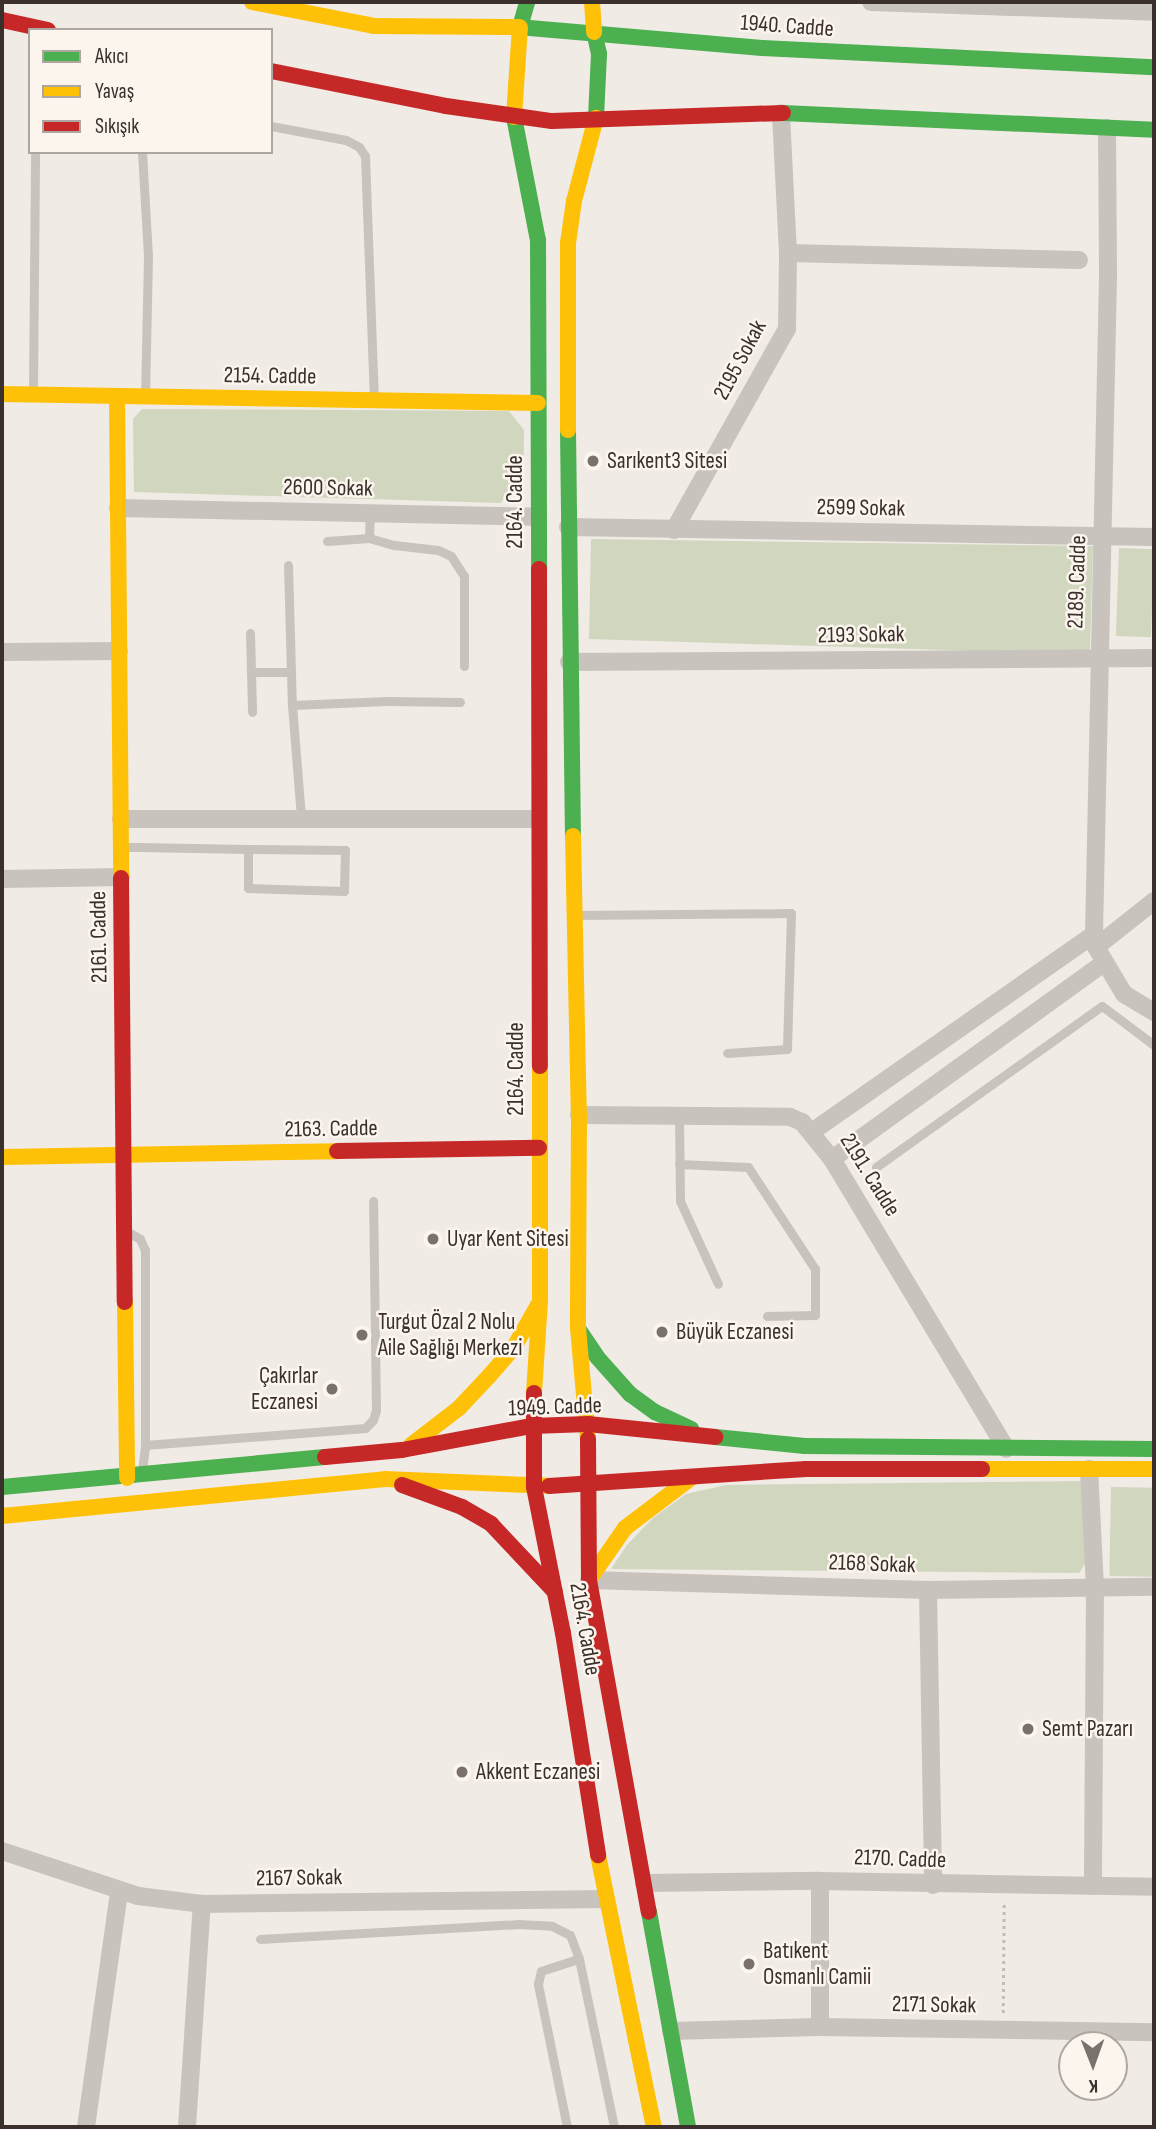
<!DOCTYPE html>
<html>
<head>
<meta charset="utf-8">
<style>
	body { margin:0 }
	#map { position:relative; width:1156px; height:2129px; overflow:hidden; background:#f0ebe5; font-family:"Sofia Sans Condensed",sans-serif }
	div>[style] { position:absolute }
	.green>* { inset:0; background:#d1d6bf; transform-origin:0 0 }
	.path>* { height:2.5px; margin-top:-1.25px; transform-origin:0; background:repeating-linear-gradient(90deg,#c2bbb6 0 3.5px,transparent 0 7px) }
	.lane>* { height:9px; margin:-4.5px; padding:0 4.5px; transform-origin:4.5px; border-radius:4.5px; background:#c9c3be }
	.street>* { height:18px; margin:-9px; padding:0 9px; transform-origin:9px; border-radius:9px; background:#c9c3be }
	.fast>* { height:16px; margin:-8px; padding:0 8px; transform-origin:8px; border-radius:8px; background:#4caf50 }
	.slow>* { height:16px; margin:-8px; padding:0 8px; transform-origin:8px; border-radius:8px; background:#ffc107 }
	.jam>* { height:16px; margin:-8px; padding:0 8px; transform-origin:8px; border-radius:8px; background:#c62828 }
	.dots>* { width:19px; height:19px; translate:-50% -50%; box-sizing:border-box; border:4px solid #fbf5ee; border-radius:50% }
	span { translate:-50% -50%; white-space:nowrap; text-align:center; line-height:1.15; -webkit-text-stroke:5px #fbf5ee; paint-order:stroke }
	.street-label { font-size:23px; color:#3b302b }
	.poi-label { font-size:23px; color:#3b302b }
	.left { translate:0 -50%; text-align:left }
	.right { translate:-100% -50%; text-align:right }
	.frame { position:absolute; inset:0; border:4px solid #3b302b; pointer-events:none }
	.legend { position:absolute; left:28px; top:28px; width:245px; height:126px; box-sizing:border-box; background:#fbf5ee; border:2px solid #aea6a0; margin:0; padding:9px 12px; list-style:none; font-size:21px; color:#3b302b }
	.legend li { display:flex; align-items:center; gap:14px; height:35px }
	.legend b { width:35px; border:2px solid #aea6a0 }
	.north { position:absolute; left:1058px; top:2031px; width:70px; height:70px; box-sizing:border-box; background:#fbf5ee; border:2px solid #aea6a0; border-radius:50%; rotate:179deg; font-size:19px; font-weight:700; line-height:28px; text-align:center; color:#3b302b }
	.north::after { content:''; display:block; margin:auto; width:24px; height:32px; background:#7a716c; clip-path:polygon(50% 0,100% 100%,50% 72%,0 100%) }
</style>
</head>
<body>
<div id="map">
	<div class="green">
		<i style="clip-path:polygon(142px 409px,509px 411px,524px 430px,523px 492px,507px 492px,501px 503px,134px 492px,133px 419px)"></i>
		<i style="clip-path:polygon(591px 539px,1093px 546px,1090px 649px,1076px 654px,589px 639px)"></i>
		<i style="left:1119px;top:548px;width:35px;height:88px;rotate:2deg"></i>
		<i style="clip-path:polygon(1088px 1481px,1089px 1558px,1079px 1573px,611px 1569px,627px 1545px,653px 1518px,686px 1494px,726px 1485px)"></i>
		<i style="left:1111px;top:1487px;width:43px;height:89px;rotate:1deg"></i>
	</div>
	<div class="path">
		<i style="left:1003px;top:2013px;width:112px;rotate:-89.5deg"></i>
	</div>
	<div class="lane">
		<i style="left:271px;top:126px;width:76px;rotate:10.6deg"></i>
		<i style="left:346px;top:140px;width:15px;rotate:28deg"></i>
		<i style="left:359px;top:147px;width:11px;rotate:56deg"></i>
		<i style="left:365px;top:156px;width:242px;rotate:87.9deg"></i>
		<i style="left:142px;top:152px;width:104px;rotate:86.7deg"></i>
		<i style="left:148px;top:256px;width:139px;rotate:91.2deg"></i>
		<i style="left:33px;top:392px;width:240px;rotate:-89.5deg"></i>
		<i style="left:369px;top:538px;width:24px;rotate:-88deg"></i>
		<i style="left:327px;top:541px;width:42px;rotate:-4.1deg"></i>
		<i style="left:369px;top:538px;width:26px;rotate:16deg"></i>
		<i style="left:394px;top:545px;width:44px;rotate:6.5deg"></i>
		<i style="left:438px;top:550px;width:14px;rotate:25deg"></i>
		<i style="left:451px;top:556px;width:24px;rotate:57deg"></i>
		<i style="left:464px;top:576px;width:90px;rotate:90deg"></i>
		<i style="left:288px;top:565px;width:140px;rotate:88.4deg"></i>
		<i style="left:292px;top:705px;width:113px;rotate:85.4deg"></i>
		<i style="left:250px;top:633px;width:79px;rotate:88.5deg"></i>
		<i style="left:251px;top:672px;width:40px"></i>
		<i style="left:292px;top:705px;width:95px;rotate:-2.4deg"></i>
		<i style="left:387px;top:701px;width:73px;rotate:0.8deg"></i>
		<i style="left:123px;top:847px;width:15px"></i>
		<i style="left:138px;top:847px;width:110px;rotate:1deg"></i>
		<i style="left:248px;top:849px;width:97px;rotate:0.6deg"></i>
		<i style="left:345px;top:850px;width:41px;rotate:91.4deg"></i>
		<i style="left:344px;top:891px;width:96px;rotate:-178.2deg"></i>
		<i style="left:248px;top:888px;width:39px;rotate:-90deg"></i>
		<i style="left:576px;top:915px;width:215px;rotate:-0.5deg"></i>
		<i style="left:791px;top:913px;width:136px;rotate:91.7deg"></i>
		<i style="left:787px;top:1049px;width:60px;rotate:176.2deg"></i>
		<i style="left:679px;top:1116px;width:85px;rotate:89.3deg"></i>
		<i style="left:680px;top:1201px;width:91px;rotate:65.4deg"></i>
		<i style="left:679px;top:1164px;width:69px;rotate:2.5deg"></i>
		<i style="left:748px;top:1167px;width:122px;rotate:56.7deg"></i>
		<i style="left:815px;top:1269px;width:46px;rotate:90deg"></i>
		<i style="left:815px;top:1315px;width:48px;rotate:178.8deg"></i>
		<i style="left:876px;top:1167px;width:277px;rotate:-35.5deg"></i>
		<i style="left:1102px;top:1006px;width:65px;rotate:36.9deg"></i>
		<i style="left:128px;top:1232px;width:14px;rotate:30deg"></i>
		<i style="left:140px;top:1239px;width:12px;rotate:66deg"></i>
		<i style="left:145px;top:1250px;width:195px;rotate:90deg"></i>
		<i style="left:145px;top:1445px;width:221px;rotate:-4.4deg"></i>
		<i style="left:365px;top:1428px;width:11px;rotate:-45deg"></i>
		<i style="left:373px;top:1420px;width:10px;rotate:-73deg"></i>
		<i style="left:376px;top:1410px;width:209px;rotate:-90.8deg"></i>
		<i style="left:142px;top:1471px;width:26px;rotate:-83deg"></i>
		<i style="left:260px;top:1939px;width:258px;rotate:-3.3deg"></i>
		<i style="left:518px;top:1924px;width:34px;rotate:3deg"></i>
		<i style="left:552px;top:1926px;width:20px;rotate:27deg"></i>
		<i style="left:570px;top:1935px;width:26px;rotate:69deg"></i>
		<i style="left:579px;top:1959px;width:172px;rotate:78.2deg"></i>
		<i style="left:567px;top:2127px;width:146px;rotate:-101.5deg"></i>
		<i style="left:538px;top:1984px;width:13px;rotate:-77deg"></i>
		<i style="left:541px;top:1971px;width:40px;rotate:-18deg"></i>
	</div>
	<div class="street">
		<i style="left:871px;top:2px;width:283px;rotate:2deg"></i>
		<i style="left:1107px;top:128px;width:149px;rotate:89.6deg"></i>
		<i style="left:1108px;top:277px;width:657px;rotate:91.22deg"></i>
		<i style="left:1094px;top:934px;width:13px;rotate:81deg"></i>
		<i style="left:1096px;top:947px;width:55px;rotate:59.2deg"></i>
		<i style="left:1124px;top:994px;width:35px;rotate:31deg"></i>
		<i style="left:788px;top:253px;width:291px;rotate:1.4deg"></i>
		<i style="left:118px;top:508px;width:420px;rotate:1.2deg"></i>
		<i style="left:568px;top:527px;width:586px;rotate:0.98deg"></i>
		<i style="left:674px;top:530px;width:231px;rotate:-60.7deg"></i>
		<i style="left:787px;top:329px;width:76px;rotate:-89.2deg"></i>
		<i style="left:788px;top:253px;width:140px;rotate:-92.9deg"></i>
		<i style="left:2px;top:652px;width:117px;rotate:-0.5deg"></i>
		<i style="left:569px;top:662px;width:585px;rotate:-0.39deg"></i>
		<i style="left:121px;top:819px;width:416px"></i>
		<i style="left:2px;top:879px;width:119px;rotate:-1deg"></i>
		<i style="left:1096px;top:947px;width:74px;rotate:-38.4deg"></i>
		<i style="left:579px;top:1115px;width:211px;rotate:0.5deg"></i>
		<i style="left:790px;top:1117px;width:13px;rotate:23deg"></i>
		<i style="left:802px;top:1122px;width:48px;rotate:51deg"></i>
		<i style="left:832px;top:1159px;width:338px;rotate:59deg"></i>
		<i style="left:813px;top:1131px;width:343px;rotate:-35deg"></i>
		<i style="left:832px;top:1159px;width:335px;rotate:-35.8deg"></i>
		<i style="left:1089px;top:1469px;width:119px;rotate:87.1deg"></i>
		<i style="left:1095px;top:1588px;width:298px;rotate:90.4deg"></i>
		<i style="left:589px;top:1580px;width:339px;rotate:1.7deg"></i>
		<i style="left:928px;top:1590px;width:226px;rotate:-0.8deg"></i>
		<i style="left:928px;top:1590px;width:295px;rotate:89deg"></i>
		<i style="left:2px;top:1851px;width:143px;rotate:18.3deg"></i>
		<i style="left:138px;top:1896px;width:64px;rotate:7.1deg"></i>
		<i style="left:202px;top:1904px;width:403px;rotate:-0.7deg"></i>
		<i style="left:644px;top:1883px;width:176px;rotate:-0.7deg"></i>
		<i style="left:820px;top:1881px;width:334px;rotate:1deg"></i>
		<i style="left:820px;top:2027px;width:146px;rotate:-90deg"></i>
		<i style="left:671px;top:2031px;width:149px;rotate:-1.5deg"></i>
		<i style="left:820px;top:2027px;width:334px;rotate:0.9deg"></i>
		<i style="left:86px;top:2127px;width:238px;rotate:-82deg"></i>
		<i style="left:187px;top:2127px;width:224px;rotate:-86.2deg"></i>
	</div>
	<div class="fast">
		<i style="left:518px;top:27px;width:245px;rotate:4.9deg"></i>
		<i style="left:762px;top:48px;width:392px;rotate:2.8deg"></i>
		<i style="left:520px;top:27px;width:26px;rotate:-74deg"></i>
		<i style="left:594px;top:32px;width:23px;rotate:77deg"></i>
		<i style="left:599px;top:54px;width:64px;rotate:92.7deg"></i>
		<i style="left:783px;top:113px;width:371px;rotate:2.6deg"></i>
		<i style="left:514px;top:117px;width:125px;rotate:79deg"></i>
		<i style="left:538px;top:240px;width:329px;rotate:89.8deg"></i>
		<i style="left:568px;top:430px;width:406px;rotate:89.3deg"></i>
		<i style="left:579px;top:1330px;width:32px;rotate:56deg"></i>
		<i style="left:597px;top:1357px;width:50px;rotate:48.3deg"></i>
		<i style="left:630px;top:1394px;width:31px;rotate:36deg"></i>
		<i style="left:655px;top:1412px;width:40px;rotate:25deg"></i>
		<i style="left:715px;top:1437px;width:90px;rotate:5.7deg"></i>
		<i style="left:805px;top:1446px;width:349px;rotate:0.5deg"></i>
		<i style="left:2px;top:1487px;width:324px;rotate:-5.3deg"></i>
		<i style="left:649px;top:1912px;width:219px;rotate:79.7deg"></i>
	</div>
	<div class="slow">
		<i style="left:252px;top:2px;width:124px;rotate:11.1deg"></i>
		<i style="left:374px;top:26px;width:144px;rotate:0.4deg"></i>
		<i style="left:592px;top:2px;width:30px;rotate:86deg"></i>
		<i style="left:514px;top:117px;width:90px;rotate:-86.2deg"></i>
		<i style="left:2px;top:394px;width:536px;rotate:0.96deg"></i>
		<i style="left:117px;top:396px;width:482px;rotate:89.5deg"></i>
		<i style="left:568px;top:430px;width:187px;rotate:-90deg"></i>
		<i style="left:568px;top:243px;width:42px;rotate:-81.9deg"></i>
		<i style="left:574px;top:201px;width:86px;rotate:-75.2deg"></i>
		<i style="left:573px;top:836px;width:279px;rotate:88.8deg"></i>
		<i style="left:579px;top:1115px;width:213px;rotate:90.3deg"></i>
		<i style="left:578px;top:1328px;width:111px;rotate:84.9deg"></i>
		<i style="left:2px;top:1157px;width:335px;rotate:-1deg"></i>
		<i style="left:125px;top:1302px;width:176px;rotate:89.3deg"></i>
		<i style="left:534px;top:1393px;width:92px;rotate:-86.3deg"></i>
		<i style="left:540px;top:1301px;width:235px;rotate:-90deg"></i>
		<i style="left:411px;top:1445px;width:61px;rotate:-37.6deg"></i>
		<i style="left:459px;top:1408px;width:45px;rotate:-46.8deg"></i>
		<i style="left:490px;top:1375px;width:35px;rotate:-49deg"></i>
		<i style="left:513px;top:1349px;width:51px;rotate:-60.4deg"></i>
		<i style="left:982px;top:1469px;width:172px"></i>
		<i style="left:2px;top:1516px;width:385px;rotate:-5.5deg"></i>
		<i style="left:385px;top:1479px;width:164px;rotate:2.4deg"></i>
		<i style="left:589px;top:1580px;width:63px;rotate:-55.3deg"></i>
		<i style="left:625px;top:1528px;width:83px;rotate:-37.1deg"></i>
		<i style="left:598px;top:1855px;width:278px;rotate:78.4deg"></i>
	</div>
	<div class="jam">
		<i style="left:2px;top:20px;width:47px;rotate:12.3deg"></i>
		<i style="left:271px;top:71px;width:178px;rotate:11.3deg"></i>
		<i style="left:446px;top:106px;width:107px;rotate:8.1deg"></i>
		<i style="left:552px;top:121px;width:231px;rotate:-2deg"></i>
		<i style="left:539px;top:569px;width:497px;rotate:89.9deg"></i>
		<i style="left:121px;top:878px;width:424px;rotate:89.5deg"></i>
		<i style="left:337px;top:1151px;width:202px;rotate:-0.9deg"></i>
		<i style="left:534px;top:1393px;width:94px;rotate:90deg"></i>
		<i style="left:534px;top:1487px;width:149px;rotate:78.8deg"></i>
		<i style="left:563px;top:1633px;width:225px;rotate:81deg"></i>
		<i style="left:588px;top:1439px;width:141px;rotate:89.6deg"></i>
		<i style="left:589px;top:1580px;width:337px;rotate:79.8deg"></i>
		<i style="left:325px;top:1457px;width:77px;rotate:-5.2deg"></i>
		<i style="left:402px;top:1450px;width:132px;rotate:-10.5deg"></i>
		<i style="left:532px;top:1426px;width:56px;rotate:-2deg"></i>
		<i style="left:588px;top:1424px;width:128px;rotate:5.8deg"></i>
		<i style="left:402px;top:1485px;width:64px;rotate:20.1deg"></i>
		<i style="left:462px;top:1507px;width:34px;rotate:30deg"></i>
		<i style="left:491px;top:1524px;width:93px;rotate:46.7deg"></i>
		<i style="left:549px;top:1486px;width:258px;rotate:-3.8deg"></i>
		<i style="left:806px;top:1469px;width:176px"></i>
	</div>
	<div class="dots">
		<i style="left:593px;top:461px;background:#7a716c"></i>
		<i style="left:433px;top:1239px;background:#7a716c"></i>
		<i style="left:662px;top:1332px;background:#7a716c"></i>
		<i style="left:362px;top:1335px;background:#7a716c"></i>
		<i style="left:332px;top:1389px;background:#7a716c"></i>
		<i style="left:1028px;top:1729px;background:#7a716c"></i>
		<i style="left:462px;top:1772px;background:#7a716c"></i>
		<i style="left:749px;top:1964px;background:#7a716c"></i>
	</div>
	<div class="street-label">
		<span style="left:787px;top:26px;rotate:4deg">1940. Cadde</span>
		<span style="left:740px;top:360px;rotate:-62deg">2195 Sokak</span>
		<span style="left:270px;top:376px;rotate:1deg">2154. Cadde</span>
		<span style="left:328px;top:488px;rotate:1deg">2600 Sokak</span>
		<span style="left:515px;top:502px;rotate:-90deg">2164. Cadde</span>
		<span style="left:861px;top:508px;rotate:1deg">2599 Sokak</span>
		<span style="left:1077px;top:582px;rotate:-88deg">2189. Cadde</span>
		<span style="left:861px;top:635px;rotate:-1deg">2193 Sokak</span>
		<span style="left:99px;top:937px;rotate:-91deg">2161. Cadde</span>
		<span style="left:516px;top:1069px;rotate:-90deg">2164. Cadde</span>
		<span style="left:331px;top:1129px;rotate:-1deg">2163. Cadde</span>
		<span style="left:870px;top:1175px;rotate:58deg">2191. Cadde</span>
		<span style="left:555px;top:1407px;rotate:-2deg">1949. Cadde</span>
		<span style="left:872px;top:1564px;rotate:2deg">2168 Sokak</span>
		<span style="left:585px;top:1629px;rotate:80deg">2164. Cadde</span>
		<span style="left:900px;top:1859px;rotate:2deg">2170. Cadde</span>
		<span style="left:299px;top:1878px;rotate:-1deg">2167 Sokak</span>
		<span style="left:934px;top:2005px;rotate:1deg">2171 Sokak</span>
	</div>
	<div class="poi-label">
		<span class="left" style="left:607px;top:461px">Sarıkent3 Sitesi</span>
		<span class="left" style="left:447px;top:1239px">Uyar Kent Sitesi</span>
		<span class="left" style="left:378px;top:1335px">Turgut Özal 2 Nolu<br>Aile Sağlığı Merkezi</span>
		<span class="left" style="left:676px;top:1332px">Büyük Eczanesi</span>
		<span class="right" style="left:318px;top:1389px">Çakırlar<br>Eczanesi</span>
		<span class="left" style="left:1042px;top:1729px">Semt Pazarı</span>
		<span class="left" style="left:476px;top:1772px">Akkent Eczanesi</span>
		<span class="left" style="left:763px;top:1964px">Batıkent<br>Osmanlı Camii</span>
	</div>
	<div class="frame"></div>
	<ul class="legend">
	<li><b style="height:9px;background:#4caf50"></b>Akıcı</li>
	<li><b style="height:9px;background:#ffc107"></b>Yavaş</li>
	<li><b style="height:9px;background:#c62828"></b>Sıkışık</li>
	</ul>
	<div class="north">K</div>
</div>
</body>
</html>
